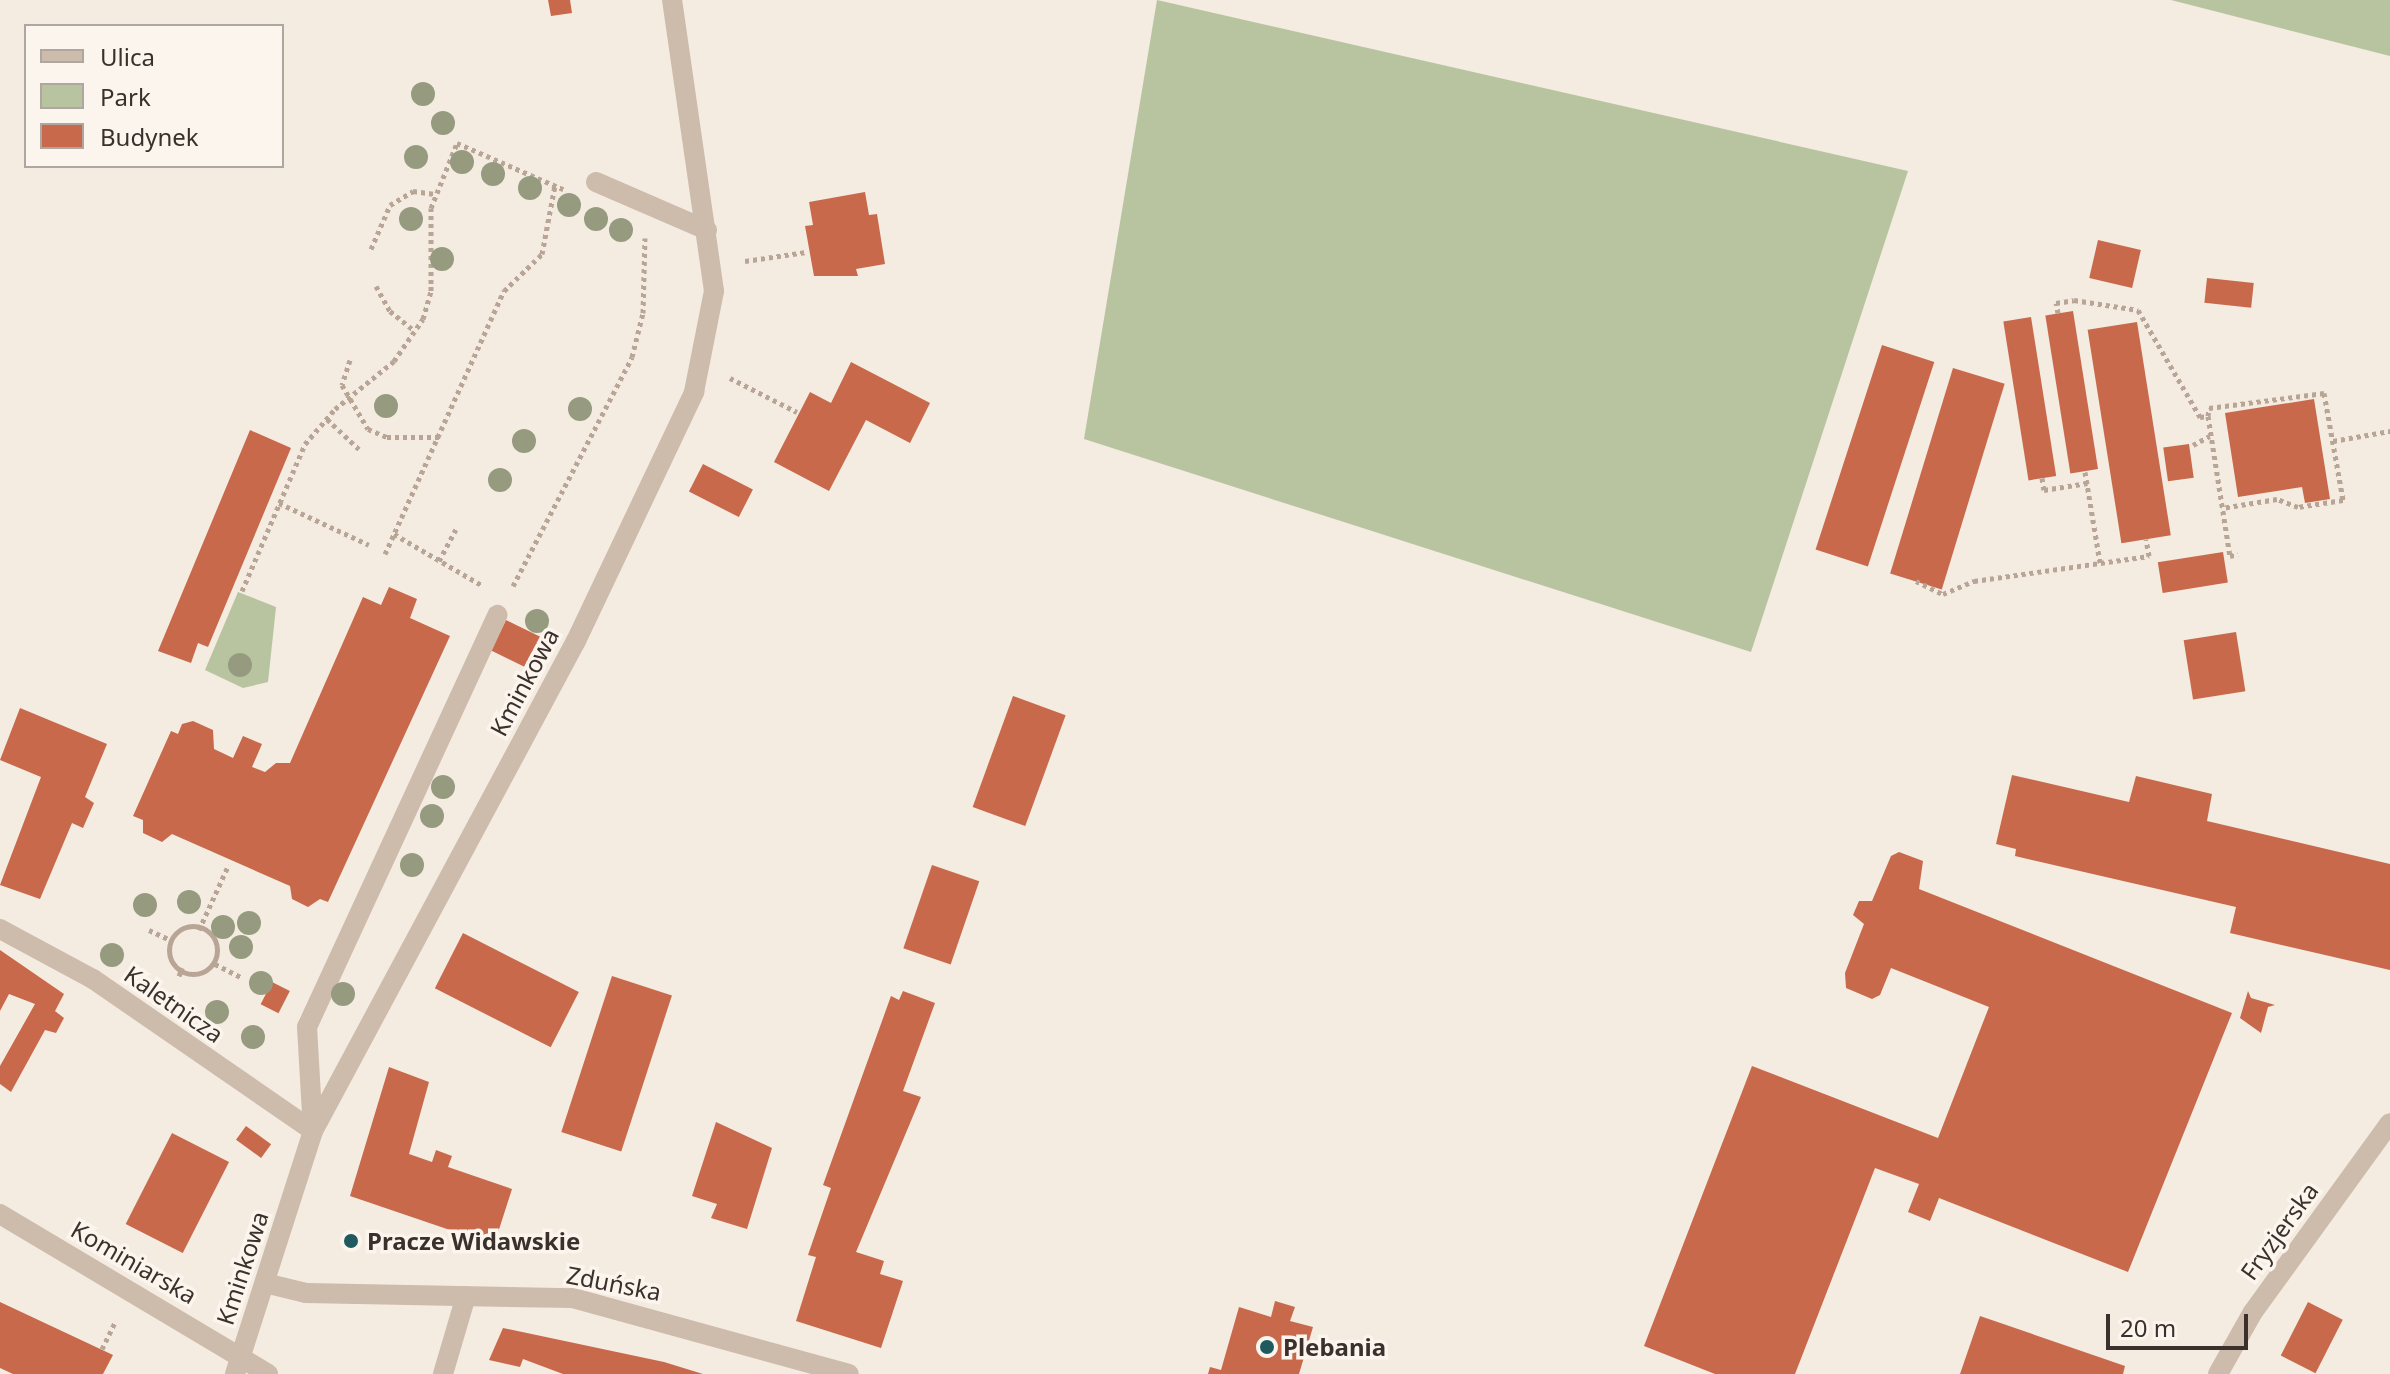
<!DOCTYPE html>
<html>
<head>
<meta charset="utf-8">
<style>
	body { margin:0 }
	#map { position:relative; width:2390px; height:1374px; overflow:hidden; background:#f4ebe1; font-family:"Noto Sans",sans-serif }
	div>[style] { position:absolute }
	.green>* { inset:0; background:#b8c4a0 }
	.building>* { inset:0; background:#c8694b; transform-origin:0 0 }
	.path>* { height:5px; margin-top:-2.5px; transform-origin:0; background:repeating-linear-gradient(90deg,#b9a596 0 4px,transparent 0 8px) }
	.path>.ring { margin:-2.5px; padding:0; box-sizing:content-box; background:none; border:5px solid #b9a596; border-radius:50% }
	.minor>* { height:20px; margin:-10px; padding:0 10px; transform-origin:10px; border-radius:10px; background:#cdbbac }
	.trees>* { width:24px; height:24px; margin:-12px; border-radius:50%; background:#969b7f }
	.dots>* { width:22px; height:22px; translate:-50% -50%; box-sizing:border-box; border:4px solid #fbf5ee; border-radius:50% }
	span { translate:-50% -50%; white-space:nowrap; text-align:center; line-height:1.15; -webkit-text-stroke:7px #fbf5ee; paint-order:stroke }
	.street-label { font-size:24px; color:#3b302b }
	.poi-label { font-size:24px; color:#3b302b; font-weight:700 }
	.left { translate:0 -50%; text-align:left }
	.legend { position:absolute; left:24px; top:24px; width:260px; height:144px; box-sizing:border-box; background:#fbf5ee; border:2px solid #aea6a0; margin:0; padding:10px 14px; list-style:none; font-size:24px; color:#3b302b }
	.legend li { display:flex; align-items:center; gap:16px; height:40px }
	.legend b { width:40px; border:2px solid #aea6a0 }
	.scale { position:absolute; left:2106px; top:1314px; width:142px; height:36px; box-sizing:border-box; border:4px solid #3b302b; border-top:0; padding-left:10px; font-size:24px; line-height:28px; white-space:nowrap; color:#3b302b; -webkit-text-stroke:6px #fbf5ee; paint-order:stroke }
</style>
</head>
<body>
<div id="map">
	<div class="green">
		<i style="clip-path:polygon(1157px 0,1908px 171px,1751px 652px,1084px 439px)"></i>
		<i style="clip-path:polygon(2171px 0,2390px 0,2390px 56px)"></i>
		<i style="clip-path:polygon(238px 592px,276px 607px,268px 682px,243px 688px,205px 670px)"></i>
	</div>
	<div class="building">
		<i style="clip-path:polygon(548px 0,570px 0,572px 13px,551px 16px)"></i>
		<i style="clip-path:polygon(865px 192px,869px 215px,877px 214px,885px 264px,856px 269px,858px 276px,814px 276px,805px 226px,813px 225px,809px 202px)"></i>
		<i style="left:2098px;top:240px;width:44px;height:39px;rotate:13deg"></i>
		<i style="left:2207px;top:278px;width:47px;height:25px;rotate:6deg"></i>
		<i style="left:2073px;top:311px;width:160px;height:28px;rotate:81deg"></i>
		<i style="left:2031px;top:317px;width:161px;height:28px;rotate:81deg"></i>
		<i style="left:2137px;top:322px;width:216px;height:50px;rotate:81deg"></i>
		<i style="left:1882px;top:345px;width:55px;height:215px;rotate:18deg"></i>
		<i style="clip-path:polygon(851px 362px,930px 403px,910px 443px,866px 420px,829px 491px,774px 462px,810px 392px,831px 403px)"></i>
		<i style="left:1953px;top:368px;width:54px;height:215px;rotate:17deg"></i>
		<i style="clip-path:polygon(2314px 399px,2330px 499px,2305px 503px,2302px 487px,2238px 497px,2225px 413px)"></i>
		<i style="clip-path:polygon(250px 430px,291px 448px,208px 647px,198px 643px,191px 663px,158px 651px)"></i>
		<i style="left:2189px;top:444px;width:34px;height:26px;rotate:82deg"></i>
		<i style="left:703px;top:464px;width:56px;height:31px;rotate:27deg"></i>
		<i style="left:2223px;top:552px;width:31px;height:66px;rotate:81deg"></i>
		<i style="clip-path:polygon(389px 587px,417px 599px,410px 618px,450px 636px,328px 902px,320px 899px,308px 907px,292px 899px,290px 886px,172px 834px,162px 842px,143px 833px,143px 820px,133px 816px,171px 731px,178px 734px,182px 724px,193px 721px,213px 730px,214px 749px,233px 758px,243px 736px,262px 744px,252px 767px,265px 772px,276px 763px,290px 763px,363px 597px,381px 605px)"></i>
		<i style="left:506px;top:620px;width:41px;height:34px;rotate:26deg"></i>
		<i style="left:2236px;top:632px;width:60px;height:53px;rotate:81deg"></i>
		<i style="left:1013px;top:696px;width:56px;height:118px;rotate:20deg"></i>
		<i style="clip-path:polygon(20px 708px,107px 744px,85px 797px,94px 803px,83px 828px,72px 823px,40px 899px,0 885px,41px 777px,0 760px)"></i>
		<i style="clip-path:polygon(2012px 775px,2129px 802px,2136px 776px,2212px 794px,2207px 821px,2390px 864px,2390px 970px,2230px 933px,2236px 907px,2015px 856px,2016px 849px,1996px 844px)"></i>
		<i style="clip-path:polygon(1899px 852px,1923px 861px,1919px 889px,2232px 1013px,2128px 1272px,1939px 1198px,1930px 1221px,1908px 1212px,1919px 1184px,1875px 1168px,1795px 1374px,1715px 1374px,1644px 1346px,1752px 1066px,1938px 1138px,1989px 1007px,1891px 968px,1880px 995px,1872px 999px,1846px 988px,1845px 973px,1864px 924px,1853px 915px,1859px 901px,1872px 901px,1891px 856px)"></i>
		<i style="left:932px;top:865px;width:50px;height:88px;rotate:19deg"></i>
		<i style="left:463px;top:933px;width:130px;height:62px;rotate:27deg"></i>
		<i style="clip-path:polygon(0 950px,64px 994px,55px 1011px,64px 1018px,56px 1033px,45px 1030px,11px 1092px,0 1084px,0 1066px,35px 1004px,9px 994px,0 1011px)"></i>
		<i style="left:612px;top:976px;width:63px;height:164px;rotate:18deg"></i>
		<i style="left:272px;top:982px;width:20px;height:25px;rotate:27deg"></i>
		<i style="clip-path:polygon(903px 991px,935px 1003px,903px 1091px,921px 1097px,856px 1252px,884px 1261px,880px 1274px,903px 1281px,881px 1348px,796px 1321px,816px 1257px,808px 1255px,831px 1188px,823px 1185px,891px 996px,899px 1000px)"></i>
		<i style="clip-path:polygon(2248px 991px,2251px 998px,2275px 1005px,2268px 1007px,2261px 1033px,2240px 1018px)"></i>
		<i style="clip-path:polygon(389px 1067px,429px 1082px,409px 1154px,432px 1162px,436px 1150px,452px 1156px,448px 1167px,512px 1189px,494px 1245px,350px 1196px)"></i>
		<i style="clip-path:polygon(716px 1122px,772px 1148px,747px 1229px,711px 1218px,717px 1204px,692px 1196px)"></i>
		<i style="left:246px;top:1126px;width:31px;height:17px;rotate:36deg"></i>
		<i style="left:172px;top:1133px;width:64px;height:102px;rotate:27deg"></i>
		<i style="clip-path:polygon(1275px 1301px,1295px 1307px,1290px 1321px,1313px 1327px,1299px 1374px,1208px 1374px,1210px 1367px,1221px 1370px,1239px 1307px,1271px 1317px)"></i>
		<i style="clip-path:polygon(0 1302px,113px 1355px,103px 1374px,13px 1374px,0 1368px)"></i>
		<i style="left:2308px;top:1302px;width:39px;height:60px;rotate:27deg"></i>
		<i style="clip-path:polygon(1980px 1316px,2125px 1366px,2123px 1374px,1960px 1374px)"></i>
		<i style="clip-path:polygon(503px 1328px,664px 1362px,703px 1374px,563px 1374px,523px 1359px,520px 1367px,489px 1360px)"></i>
	</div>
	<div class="path">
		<i style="left:371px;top:249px;width:48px;rotate:-66.6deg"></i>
		<i style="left:390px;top:205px;width:27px;rotate:-31deg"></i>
		<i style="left:413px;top:191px;width:22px;rotate:8deg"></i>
		<i style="left:745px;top:261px;width:62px;rotate:-8.4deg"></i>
		<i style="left:376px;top:286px;width:29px;rotate:61deg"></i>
		<i style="left:390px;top:311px;width:32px;rotate:39deg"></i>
		<i style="left:2058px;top:313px;width:10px;rotate:-101deg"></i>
		<i style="left:2056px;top:303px;width:18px;rotate:-9deg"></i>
		<i style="left:2074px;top:300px;width:65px;rotate:8.9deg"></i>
		<i style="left:2138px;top:310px;width:124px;rotate:59.9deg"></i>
		<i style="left:2200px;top:417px;width:8px;rotate:-7deg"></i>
		<i style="left:2208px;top:416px;width:142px;rotate:81.1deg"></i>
		<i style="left:2230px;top:556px;width:8px;rotate:-14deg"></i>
		<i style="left:350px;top:360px;width:26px;rotate:108deg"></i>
		<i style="left:342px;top:385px;width:51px;rotate:59.4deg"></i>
		<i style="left:368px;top:429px;width:21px;rotate:23deg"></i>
		<i style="left:387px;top:437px;width:52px"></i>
		<i style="left:730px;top:378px;width:75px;rotate:26.9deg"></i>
		<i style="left:2208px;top:416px;width:8px;rotate:-83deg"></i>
		<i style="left:2209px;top:408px;width:116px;rotate:-7.4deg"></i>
		<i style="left:2324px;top:393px;width:109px;rotate:79.9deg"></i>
		<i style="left:2343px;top:500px;width:46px;rotate:171.2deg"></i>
		<i style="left:2298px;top:507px;width:22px;rotate:-159deg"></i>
		<i style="left:2277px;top:499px;width:56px;rotate:170.7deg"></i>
		<i style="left:327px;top:419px;width:47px;rotate:43.3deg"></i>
		<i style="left:2333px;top:441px;width:58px;rotate:-10deg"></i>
		<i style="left:2193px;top:445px;width:19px;rotate:-28deg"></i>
		<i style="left:2085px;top:472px;width:92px;rotate:80.6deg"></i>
		<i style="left:2042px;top:478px;width:12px;rotate:81deg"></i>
		<i style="left:2044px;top:490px;width:44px;rotate:-9.2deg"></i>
		<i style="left:279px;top:503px;width:99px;rotate:25deg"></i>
		<i style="left:394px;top:534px;width:103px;rotate:30.3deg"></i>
		<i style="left:385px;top:554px;width:289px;rotate:-65.7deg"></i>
		<i style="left:504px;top:291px;width:53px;rotate:-44.2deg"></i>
		<i style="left:542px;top:254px;width:70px;rotate:-79.3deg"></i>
		<i style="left:439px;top:561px;width:36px;rotate:-62deg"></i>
		<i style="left:1916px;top:581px;width:30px;rotate:26deg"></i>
		<i style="left:1943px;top:594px;width:34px;rotate:-23deg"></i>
		<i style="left:1974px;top:581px;width:177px;rotate:-8.1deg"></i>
		<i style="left:2149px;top:556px;width:17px;rotate:-100deg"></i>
		<i style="left:513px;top:586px;width:258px;rotate:-62.5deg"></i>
		<i style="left:632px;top:357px;width:45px;rotate:-76deg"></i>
		<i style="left:643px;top:313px;width:75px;rotate:-88.5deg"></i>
		<i style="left:242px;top:591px;width:160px;rotate:-66.8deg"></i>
		<i style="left:305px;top:444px;width:46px;rotate:-49.4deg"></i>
		<i style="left:335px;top:409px;width:76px;rotate:-39.1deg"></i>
		<i style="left:394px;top:361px;width:51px;rotate:-55.4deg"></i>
		<i style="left:423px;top:319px;width:29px;rotate:-74deg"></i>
		<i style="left:431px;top:291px;width:83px;rotate:-90deg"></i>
		<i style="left:431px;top:208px;width:70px;rotate:-68.2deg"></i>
		<i style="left:457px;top:143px;width:116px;rotate:23.5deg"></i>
		<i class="ring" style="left:169px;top:926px;width:43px;height:43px"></i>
		<i style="left:149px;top:930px;width:21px;rotate:25deg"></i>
		<i style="left:199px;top:930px;width:72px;rotate:-65.6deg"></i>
		<i style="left:215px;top:964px;width:31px;rotate:27deg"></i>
		<i style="left:179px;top:976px;width:9px;rotate:-69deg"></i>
		<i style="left:102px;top:1349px;width:32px;rotate:-64deg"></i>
	</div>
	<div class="minor">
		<i style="left:596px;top:182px;width:121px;rotate:23.4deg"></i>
		<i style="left:0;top:929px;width:106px;rotate:28.3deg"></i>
		<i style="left:93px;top:979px;width:267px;rotate:34.6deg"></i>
		<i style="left:313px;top:1131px;width:104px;rotate:-93.3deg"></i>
		<i style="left:307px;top:1027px;width:454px;rotate:-65.2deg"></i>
		<i style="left:0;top:1214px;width:312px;rotate:30.8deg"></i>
		<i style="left:265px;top:1283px;width:42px;rotate:13.7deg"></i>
		<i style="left:306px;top:1293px;width:267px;rotate:1.1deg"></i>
		<i style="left:573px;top:1298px;width:286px;rotate:15.4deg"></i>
		<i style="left:235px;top:1374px;width:255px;rotate:-72.2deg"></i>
		<i style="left:313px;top:1131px;width:556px;rotate:-61.78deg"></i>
		<i style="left:576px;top:641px;width:276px;rotate:-64.6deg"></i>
		<i style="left:694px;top:392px;width:103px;rotate:-78.8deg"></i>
		<i style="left:714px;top:291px;width:294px;rotate:-98.2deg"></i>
		<i style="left:443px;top:1374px;width:81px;rotate:-73.6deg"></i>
		<i style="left:2218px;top:1374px;width:71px;rotate:-60.6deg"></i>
		<i style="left:2253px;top:1312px;width:233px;rotate:-54.1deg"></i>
	</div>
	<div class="trees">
		<i style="left:423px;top:94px"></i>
		<i style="left:443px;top:123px"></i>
		<i style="left:416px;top:157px"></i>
		<i style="left:462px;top:162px"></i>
		<i style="left:493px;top:174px"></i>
		<i style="left:530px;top:188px"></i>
		<i style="left:569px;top:205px"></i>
		<i style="left:411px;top:219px"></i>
		<i style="left:596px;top:219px"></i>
		<i style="left:621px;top:230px"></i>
		<i style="left:442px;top:259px"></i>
		<i style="left:386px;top:406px"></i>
		<i style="left:580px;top:409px"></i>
		<i style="left:524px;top:441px"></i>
		<i style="left:500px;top:480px"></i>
		<i style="left:537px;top:621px"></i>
		<i style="left:240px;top:665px"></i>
		<i style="left:443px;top:787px"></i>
		<i style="left:432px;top:816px"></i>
		<i style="left:412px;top:865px"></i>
		<i style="left:189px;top:902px"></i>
		<i style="left:145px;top:905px"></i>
		<i style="left:249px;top:923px"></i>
		<i style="left:223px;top:927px"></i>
		<i style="left:241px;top:947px"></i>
		<i style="left:112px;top:955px"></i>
		<i style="left:261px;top:983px"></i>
		<i style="left:343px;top:994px"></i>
		<i style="left:217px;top:1012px"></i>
		<i style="left:253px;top:1037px"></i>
	</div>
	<div class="dots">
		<i style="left:351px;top:1241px;background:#1f5a5e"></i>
		<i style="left:1267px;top:1347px;background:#1f5a5e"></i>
	</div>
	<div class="street-label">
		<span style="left:524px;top:682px;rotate:-62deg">Kminkowa</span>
		<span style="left:174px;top:1004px;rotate:35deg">Kaletnicza</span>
		<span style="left:2279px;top:1231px;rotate:-54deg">Fryzjerska</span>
		<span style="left:134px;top:1262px;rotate:30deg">Kominiarska</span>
		<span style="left:242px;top:1268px;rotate:-72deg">Kminkowa</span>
		<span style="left:614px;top:1283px;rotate:11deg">Zduńska</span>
	</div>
	<div class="poi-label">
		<span class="left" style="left:367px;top:1241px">Pracze Widawskie</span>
		<span class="left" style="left:1283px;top:1347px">Plebania</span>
	</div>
	<ul class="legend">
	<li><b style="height:10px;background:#cdbbac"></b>Ulica</li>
	<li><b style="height:22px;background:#b8c4a0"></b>Park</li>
	<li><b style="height:22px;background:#c8694b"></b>Budynek</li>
	</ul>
	<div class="scale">20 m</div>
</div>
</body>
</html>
